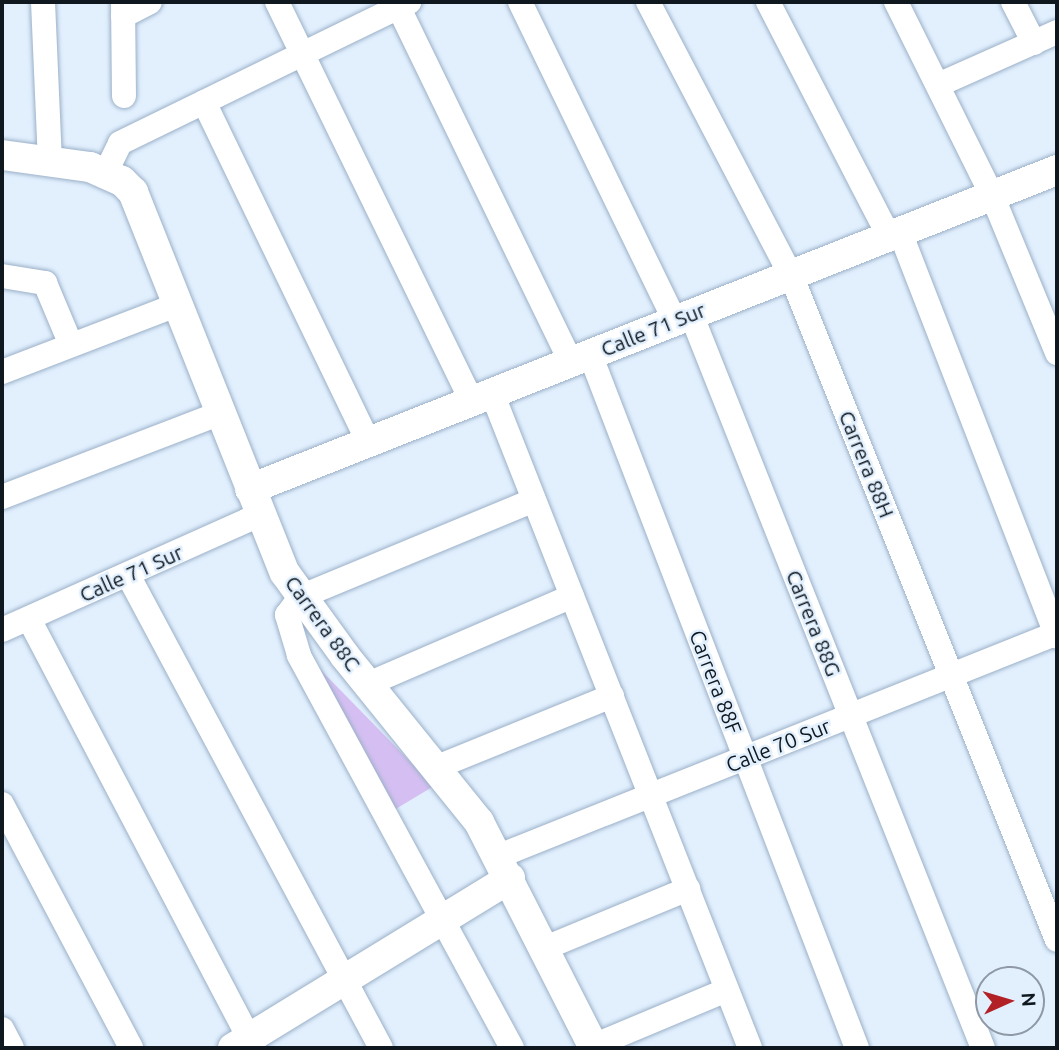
<!DOCTYPE html>
<html>
<head>
<meta charset="utf-8">
<style>
	body { margin:0 }
	#map { position:relative; width:1059px; height:1050px; overflow:hidden; background:#e2f0fe; font-family:Ubuntu,sans-serif }
	div>[style] { position:absolute }
	.green>* { inset:0; background:#d5bff2 }
	.roads { filter:drop-shadow(0 0 2px #9bb0c8) drop-shadow(0 0 2px #9bb0c8) }
	.minor>* { height:24px; margin:-12px; padding:0 12px; transform-origin:12px; border-radius:12px; background:#fff }
	.tertiary>* { height:30px; margin:-15px; padding:0 15px; transform-origin:15px; border-radius:15px; background:#fff }
	span { translate:-50% -50%; white-space:nowrap; text-align:center; line-height:1.15; -webkit-text-stroke:5px #e2f0fe; paint-order:stroke }
	.street-label { font-size:21px; color:#0f171f }
	.frame { position:absolute; inset:0; border:4px solid #0f171f; pointer-events:none }
	.north { position:absolute; left:975px; top:966px; width:70px; height:70px; box-sizing:border-box; background:#e2f0fe; border:2px solid #8e99a5; border-radius:50%; rotate:86deg; font-size:19px; font-weight:700; line-height:28px; text-align:center; color:#0f171f }
	.north::after { content:''; display:block; margin:auto; width:24px; height:32px; background:#b22125; clip-path:polygon(50% 0,100% 100%,50% 72%,0 100%) }
</style>
</head>
<body>
<div id="map">
	<div class="green">
		<i style="clip-path:polygon(311px 660px,434px 786px,394px 810px)"></i>
	</div>
	<div class="roads">
		<div class="minor">
			<i style="left:43px;top:2px;width:160px;rotate:87.5deg"></i>
			<i style="left:123px;top:2px;width:94px;rotate:89.4deg"></i>
			<i style="left:277px;top:2px;width:444px;rotate:64deg"></i>
			<i style="left:396px;top:2px;width:400px;rotate:64.1deg"></i>
			<i style="left:520px;top:2px;width:355px;rotate:64.1deg"></i>
			<i style="left:648px;top:2px;width:308px;rotate:62.4deg"></i>
			<i style="left:791px;top:275px;width:716px;rotate:68.2deg"></i>
			<i style="left:768px;top:2px;width:263px;rotate:62.7deg"></i>
			<i style="left:896px;top:2px;width:216px;rotate:63.6deg"></i>
			<i style="left:992px;top:195px;width:171px;rotate:67.6deg"></i>
			<i style="left:1013px;top:2px;width:46px;rotate:62.9deg"></i>
			<i style="left:123px;top:16px;width:30px;rotate:-27deg"></i>
			<i style="left:938px;top:85px;width:130px;rotate:-24deg"></i>
			<i style="left:204px;top:102px;width:377px;rotate:64.2deg"></i>
			<i style="left:106px;top:172px;width:32px;rotate:-64deg"></i>
			<i style="left:120px;top:143px;width:322px;rotate:-26deg"></i>
			<i style="left:900px;top:232px;width:434px;rotate:68.8deg"></i>
			<i style="left:2px;top:276px;width:44px;rotate:9.2deg"></i>
			<i style="left:45px;top:283px;width:67px;rotate:67.2deg"></i>
			<i style="left:691px;top:314px;width:790px;rotate:68.31deg"></i>
			<i style="left:590px;top:354px;width:744px;rotate:68.96deg"></i>
			<i style="left:2px;top:372px;width:190px;rotate:-21deg"></i>
			<i style="left:492px;top:393px;width:704px;rotate:68.5deg"></i>
			<i style="left:2px;top:497px;width:235px;rotate:-21deg"></i>
			<i style="left:128px;top:575px;width:536px;rotate:61.86deg"></i>
			<i style="left:29px;top:619px;width:484px;rotate:62.3deg"></i>
			<i style="left:2px;top:630px;width:282px;rotate:-24.1deg"></i>
			<i style="left:368px;top:684px;width:222px;rotate:-23.3deg"></i>
			<i style="left:437px;top:767px;width:189px;rotate:-22.1deg"></i>
			<i style="left:2px;top:804px;width:276px;rotate:62.1deg"></i>
			<i style="left:499px;top:856px;width:601px;rotate:-21.78deg"></i>
			<i style="left:545px;top:948px;width:155px;rotate:-22.4deg"></i>
			<i style="left:2px;top:1029px;width:21px;rotate:62deg"></i>
			<i style="left:593px;top:1046px;width:145px;rotate:-22.7deg"></i>
			<i style="left:512px;top:1048px;width:447px;rotate:-118.5deg"></i>
			<i style="left:299px;top:655px;width:42px;rotate:-106.7deg"></i>
			<i style="left:287px;top:615px;width:22px;rotate:-54deg"></i>
			<i style="left:300px;top:597px;width:253px;rotate:-22.5deg"></i>
		</div>
		<div class="tertiary">
			<i style="left:2px;top:155px;width:89px;rotate:7.8deg"></i>
			<i style="left:90px;top:167px;width:35px;rotate:24deg"></i>
			<i style="left:122px;top:181px;width:16px;rotate:45deg"></i>
			<i style="left:133px;top:192px;width:410px;rotate:68.3deg"></i>
			<i style="left:285px;top:573px;width:102px;rotate:54.1deg"></i>
			<i style="left:345px;top:656px;width:213px;rotate:51.1deg"></i>
			<i style="left:479px;top:822px;width:254px;rotate:63deg"></i>
			<i style="left:250px;top:489px;width:868px;rotate:-21.57deg"></i>
			<i style="left:233px;top:1048px;width:325px;rotate:-31.5deg"></i>
		</div>
	</div>
	<div class="street-label">
		<span style="left:653px;top:329px;rotate:-22deg">Calle 71 Sur</span>
		<span style="left:867px;top:464px;rotate:68deg">Carrera 88H</span>
		<span style="left:131px;top:573px;rotate:-24deg">Calle 71 Sur</span>
		<span style="left:323px;top:623px;rotate:54deg">Carrera 88C</span>
		<span style="left:814px;top:623px;rotate:68deg">Carrera 88G</span>
		<span style="left:716px;top:682px;rotate:69deg">Carrera 88F</span>
		<span style="left:778px;top:745px;rotate:-22deg">Calle 70 Sur</span>
	</div>
	<div class="frame"></div>
	<div class="north">N</div>
</div>
</body>
</html>
